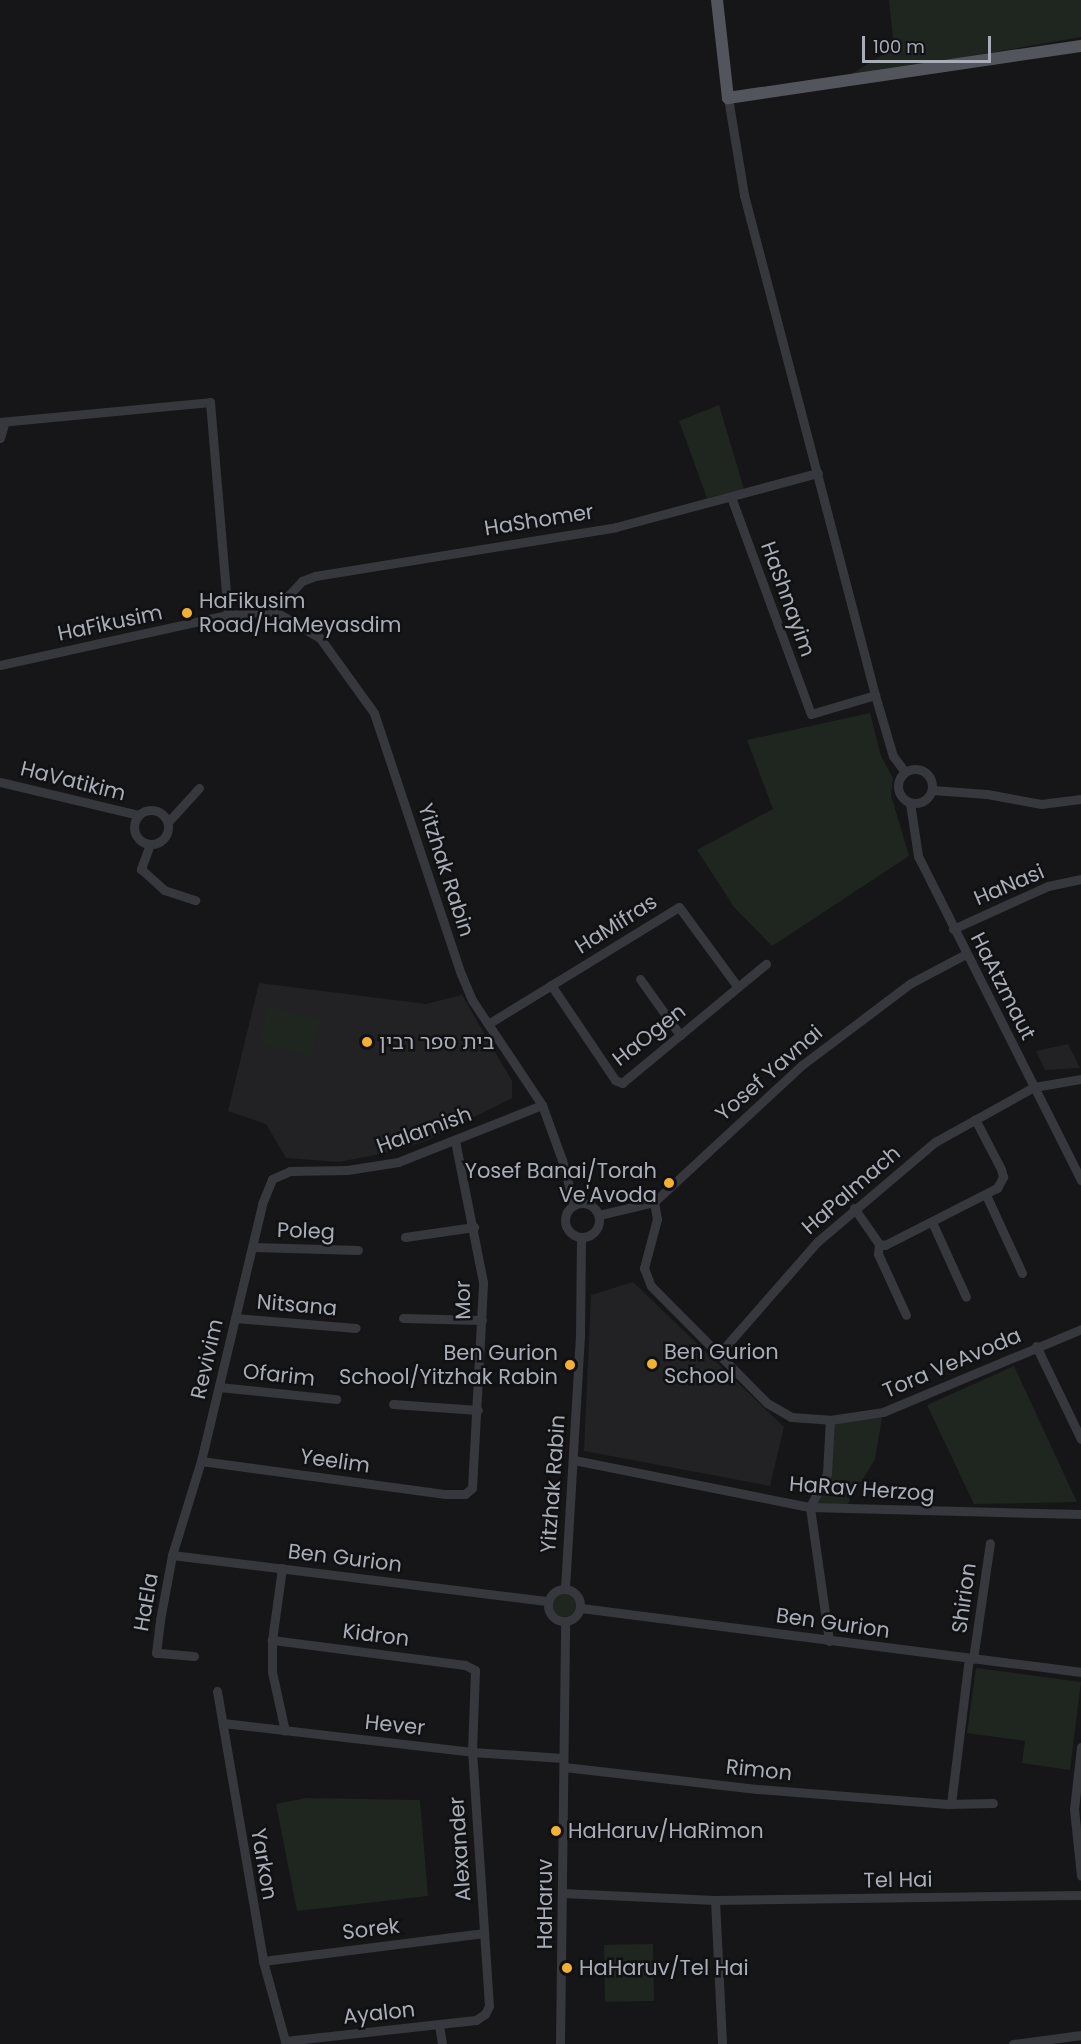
<!DOCTYPE html>
<html>
<head>
<meta charset="utf-8">
<style>
	body { margin:0 }
	#map { position:relative; width:1081px; height:2044px; overflow:hidden; background:#161618; font-family:Poppins,"Noto Sans Hebrew",sans-serif }
	div>[style] { position:absolute }
	.built>* { inset:0; background:#222225 }
	.green>* { inset:0; background:#1e261f; transform-origin:0 0 }
	.round { border-radius:50% }
	.minor>* { height:9px; margin:-4.5px; padding:0 4.5px; transform-origin:4.5px; border-radius:4.5px; background:#37383d }
	.minor>.ring { margin:-4.5px; padding:0; box-sizing:content-box; background:none; border:9px solid #37383d; border-radius:50% }
	.major>* { height:12px; margin:-6px; padding:0 6px; transform-origin:6px; border-radius:6px; background:#53555c }
	.dots>* { width:16px; height:16px; translate:-50% -50%; box-sizing:border-box; border:3px solid #111113; border-radius:50% }
	span { translate:-50% -50%; white-space:nowrap; text-align:center; line-height:1.15; -webkit-text-stroke:5px #111113; paint-order:stroke }
	.street-label { font-size:21px; color:#a8adb8 }
	.poi-label { font-size:21px; color:#a8adb8 }
	.left { translate:0 -50%; text-align:left }
	.right { translate:-100% -50%; text-align:right }
	.scale { position:absolute; left:862px; top:36px; width:129px; height:27px; box-sizing:border-box; border:3px solid #a8adb8; border-top:0; padding-left:8px; font-size:18px; line-height:21px; white-space:nowrap; color:#a8adb8; -webkit-text-stroke:4px #111113; paint-order:stroke }
</style>
</head>
<body>
<div id="map">
	<div class="built">
		<i style="clip-path:polygon(259px 983px,426px 1004px,462px 995px,512px 1081px,512px 1098px,426px 1141px,385px 1153px,339px 1162px,286px 1158px,266px 1124px,228px 1111px)"></i>
		<i style="clip-path:polygon(1068px 1044px,1080px 1068px,1045px 1070px,1036px 1051px)"></i>
		<i style="clip-path:polygon(633px 1282px,784px 1427px,770px 1486px,584px 1451px,591px 1295px)"></i>
	</div>
	<div class="green">
		<i style="clip-path:polygon(889px 0,1081px 0,1081px 37px,845px 78px,894px 48px)"></i>
		<i style="clip-path:polygon(719px 405px,744px 489px,707px 498px,679px 421px)"></i>
		<i style="clip-path:polygon(870px 713px,881px 756px,893px 778px,891px 795px,909px 856px,772px 946px,734px 907px,697px 850px,773px 809px,747px 740px)"></i>
		<i style="left:268px;top:1006px;width:54px;height:39px;rotate:14deg"></i>
		<i style="clip-path:polygon(1014px 1366px,1077px 1502px,974px 1504px,927px 1405px)"></i>
		<i style="clip-path:polygon(883px 1412px,875px 1459px,844px 1510px,810px 1507px,822px 1490px,830px 1420px)"></i>
		<i class="round" style="left:552px;top:1593px;width:24px;height:24px"></i>
		<i style="clip-path:polygon(976px 1668px,1081px 1682px,1070px 1770px,1022px 1763px,1025px 1741px,967px 1733px)"></i>
		<i style="clip-path:polygon(306px 1798px,420px 1800px,428px 1896px,297px 1911px,276px 1804px)"></i>
		<i style="left:653px;top:1944px;width:57px;height:49px;rotate:89deg"></i>
	</div>
	<div class="minor">
		<i style="left:728px;top:98px;width:98px;rotate:80.6deg"></i>
		<i style="left:744px;top:195px;width:517px;rotate:75.32deg"></i>
		<i style="left:875px;top:695px;width:64px;rotate:73.6deg"></i>
		<i style="left:893px;top:756px;width:20px;rotate:53deg"></i>
		<i style="left:0;top:422px;width:211px;rotate:-5.4deg"></i>
		<i style="left:210px;top:402px;width:214px;rotate:85.2deg"></i>
		<i style="left:0;top:438px;width:15px;rotate:-74deg"></i>
		<i style="left:731px;top:497px;width:231px;rotate:69.8deg"></i>
		<i style="left:811px;top:714px;width:67px;rotate:-16.5deg"></i>
		<i style="left:274px;top:611px;width:41px;rotate:-47deg"></i>
		<i style="left:302px;top:581px;width:14px;rotate:-21deg"></i>
		<i style="left:315px;top:576px;width:305px;rotate:-9.2deg"></i>
		<i style="left:616px;top:527px;width:209px;rotate:-15deg"></i>
		<i style="left:0;top:665px;width:233px;rotate:-12.4deg"></i>
		<i style="left:228px;top:615px;width:46px;rotate:-5deg"></i>
		<i style="left:274px;top:611px;width:53px;rotate:30.4deg"></i>
		<i style="left:320px;top:638px;width:92px;rotate:54.2deg"></i>
		<i style="left:374px;top:713px;width:275px;rotate:71.6deg"></i>
		<i style="left:461px;top:974px;width:28px;rotate:67deg"></i>
		<i style="left:472px;top:1000px;width:126px;rotate:56.3deg"></i>
		<i style="left:542px;top:1105px;width:59px;rotate:70deg"></i>
		<i style="left:562px;top:1160px;width:47px;rotate:75.1deg"></i>
		<i class="ring" style="left:898px;top:769px;width:25px;height:25px"></i>
		<i style="left:0;top:782px;width:142px;rotate:13.4deg"></i>
		<i style="left:932px;top:790px;width:55px;rotate:4.2deg"></i>
		<i style="left:987px;top:794px;width:55px;rotate:10.5deg"></i>
		<i style="left:1041px;top:804px;width:40px;rotate:-7.1deg"></i>
		<i style="left:910px;top:803px;width:54px;rotate:81.4deg"></i>
		<i style="left:918px;top:856px;width:363px;rotate:63.3deg"></i>
		<i class="ring" style="left:134px;top:810px;width:25px;height:25px"></i>
		<i style="left:168px;top:822px;width:46px;rotate:-47.6deg"></i>
		<i style="left:150px;top:844px;width:27px;rotate:110deg"></i>
		<i style="left:141px;top:869px;width:31px;rotate:42deg"></i>
		<i style="left:164px;top:890px;width:33px;rotate:18deg"></i>
		<i style="left:953px;top:929px;width:104px;rotate:-24.4deg"></i>
		<i style="left:1048px;top:886px;width:34px;rotate:-12deg"></i>
		<i style="left:640px;top:979px;width:69px;rotate:54.5deg"></i>
		<i style="left:551px;top:985px;width:115px;rotate:56deg"></i>
		<i style="left:615px;top:1080px;width:8px;rotate:23deg"></i>
		<i style="left:622px;top:1083px;width:187px;rotate:-39.6deg"></i>
		<i style="left:488px;top:1024px;width:224px;rotate:-31.5deg"></i>
		<i style="left:679px;top:907px;width:98px;rotate:53.7deg"></i>
		<i style="left:986px;top:1195px;width:86px;rotate:65.2deg"></i>
		<i style="left:654px;top:1202px;width:17px;rotate:80deg"></i>
		<i style="left:657px;top:1219px;width:51px;rotate:104.9deg"></i>
		<i style="left:644px;top:1268px;width:19px;rotate:69deg"></i>
		<i style="left:651px;top:1286px;width:165px;rotate:45.2deg"></i>
		<i style="left:767px;top:1403px;width:28px;rotate:30deg"></i>
		<i style="left:791px;top:1417px;width:39px;rotate:4deg"></i>
		<i style="left:830px;top:1420px;width:54px;rotate:-8.6deg"></i>
		<i style="left:883px;top:1412px;width:215px;rotate:-22.7deg"></i>
		<i class="ring" style="left:565px;top:1203px;width:25px;height:25px"></i>
		<i style="left:854px;top:1208px;width:44px;rotate:55.2deg"></i>
		<i style="left:879px;top:1244px;width:6px;rotate:9deg"></i>
		<i style="left:885px;top:1245px;width:126px;rotate:-27deg"></i>
		<i style="left:997px;top:1188px;width:13px;rotate:-61deg"></i>
		<i style="left:1003px;top:1177px;width:8px;rotate:-104deg"></i>
		<i style="left:1001px;top:1169px;width:56px;rotate:-117.5deg"></i>
		<i style="left:599px;top:1215px;width:57px;rotate:-13.3deg"></i>
		<i style="left:654px;top:1202px;width:202px;rotate:-42.8deg"></i>
		<i style="left:802px;top:1065px;width:136px;rotate:-37deg"></i>
		<i style="left:911px;top:983px;width:62px;rotate:-27.8deg"></i>
		<i style="left:932px;top:1222px;width:82px;rotate:65.6deg"></i>
		<i style="left:405px;top:1237px;width:70px;rotate:-8.2deg"></i>
		<i style="left:879px;top:1244px;width:10px;rotate:96deg"></i>
		<i style="left:878px;top:1254px;width:67px;rotate:65.3deg"></i>
		<i style="left:252px;top:1247px;width:106px;rotate:1.6deg"></i>
		<i style="left:235px;top:1318px;width:121px;rotate:4.7deg"></i>
		<i style="left:403px;top:1318px;width:79px;rotate:1.5deg"></i>
		<i style="left:1036px;top:1346px;width:103px;rotate:64.2deg"></i>
		<i style="left:719px;top:1354px;width:149px;rotate:-48.8deg"></i>
		<i style="left:817px;top:1242px;width:155px;rotate:-40.3deg"></i>
		<i style="left:935px;top:1142px;width:113px;rotate:-29.1deg"></i>
		<i style="left:1034px;top:1087px;width:48px;rotate:-9.7deg"></i>
		<i style="left:219px;top:1387px;width:118px;rotate:5.9deg"></i>
		<i style="left:393px;top:1404px;width:85px;rotate:4deg"></i>
		<i style="left:574px;top:1460px;width:241px;rotate:11.3deg"></i>
		<i style="left:810px;top:1507px;width:271px;rotate:1.5deg"></i>
		<i style="left:201px;top:1461px;width:247px;rotate:7.7deg"></i>
		<i style="left:446px;top:1494px;width:19px"></i>
		<i style="left:465px;top:1494px;width:9px;rotate:-41deg"></i>
		<i style="left:472px;top:1488px;width:206px;rotate:-86.9deg"></i>
		<i style="left:483px;top:1282px;width:145px;rotate:-101.2deg"></i>
		<i style="left:172px;top:1555px;width:379px;rotate:7deg"></i>
		<i style="left:282px;top:1568px;width:73px;rotate:97.9deg"></i>
		<i style="left:272px;top:1640px;width:32px;rotate:90deg"></i>
		<i style="left:272px;top:1672px;width:60px;rotate:77.6deg"></i>
		<i style="left:565px;top:1588px;width:254px;rotate:-86.6deg"></i>
		<i style="left:580px;top:1334px;width:96px;rotate:-89.4deg"></i>
		<i class="ring" style="left:548px;top:1589px;width:23px;height:23px"></i>
		<i style="left:581px;top:1608px;width:504px;rotate:7.29deg"></i>
		<i style="left:829px;top:1641px;width:135px;rotate:-98.1deg"></i>
		<i style="left:810px;top:1507px;width:38px;rotate:-63deg"></i>
		<i style="left:827px;top:1473px;width:53px;rotate:-86.8deg"></i>
		<i style="left:194px;top:1656px;width:38px;rotate:-175deg"></i>
		<i style="left:156px;top:1653px;width:33px;rotate:-83deg"></i>
		<i style="left:160px;top:1620px;width:66px;rotate:-79.5deg"></i>
		<i style="left:172px;top:1555px;width:98px;rotate:-72.9deg"></i>
		<i style="left:201px;top:1461px;width:264px;rotate:-76.6deg"></i>
		<i style="left:262px;top:1204px;width:27px;rotate:-68deg"></i>
		<i style="left:272px;top:1179px;width:20px;rotate:-24deg"></i>
		<i style="left:290px;top:1171px;width:57px;rotate:-1deg"></i>
		<i style="left:347px;top:1170px;width:52px;rotate:-8.9deg"></i>
		<i style="left:398px;top:1162px;width:155px;rotate:-21.6deg"></i>
		<i style="left:973px;top:1659px;width:117px;rotate:-81.7deg"></i>
		<i style="left:217px;top:1691px;width:274px;rotate:80.3deg"></i>
		<i style="left:263px;top:1961px;width:83px;rotate:74.6deg"></i>
		<i style="left:285px;top:2041px;width:192px;rotate:-6.3deg"></i>
		<i style="left:476px;top:2020px;width:11px;rotate:-34deg"></i>
		<i style="left:485px;top:2014px;width:9px;rotate:-63deg"></i>
		<i style="left:489px;top:2006px;width:255px;rotate:-93.8deg"></i>
		<i style="left:472px;top:1752px;width:82px;rotate:-87.9deg"></i>
		<i style="left:475px;top:1670px;width:11px;rotate:-153deg"></i>
		<i style="left:465px;top:1665px;width:195px;rotate:-172.6deg"></i>
		<i style="left:223px;top:1723px;width:251px;rotate:6.6deg"></i>
		<i style="left:472px;top:1752px;width:91px;rotate:3.8deg"></i>
		<i style="left:1081px;top:1747px;width:62px;rotate:96.4deg"></i>
		<i style="left:1074px;top:1809px;width:67px;rotate:84deg"></i>
		<i style="left:564px;top:1767px;width:194px;rotate:6.5deg"></i>
		<i style="left:757px;top:1789px;width:191px;rotate:4.5deg"></i>
		<i style="left:947px;top:1804px;width:46px;rotate:-1.2deg"></i>
		<i style="left:951px;top:1804px;width:147px;rotate:-83deg"></i>
		<i style="left:562px;top:1893px;width:153px;rotate:2.6deg"></i>
		<i style="left:715px;top:1900px;width:366px;rotate:-0.8deg"></i>
		<i style="left:715px;top:1900px;width:144px;rotate:87.2deg"></i>
		<i style="left:263px;top:1961px;width:223px;rotate:-7.2deg"></i>
		<i style="left:439px;top:2025px;width:19px;rotate:81deg"></i>
		<i style="left:560px;top:2044px;width:423px;rotate:-89.3deg"></i>
		<i style="left:1013px;top:2044px;width:69px;rotate:-7.5deg"></i>
	</div>
	<div class="major">
		<i style="left:717px;top:0;width:99px;rotate:83.6deg"></i>
		<i style="left:728px;top:98px;width:357px;rotate:-8.4deg"></i>
	</div>
	<div class="dots">
		<i style="left:187px;top:613px;background:#f2b134"></i>
		<i style="left:367px;top:1042px;background:#f2b134"></i>
		<i style="left:669px;top:1183px;background:#f2b134"></i>
		<i style="left:652px;top:1364px;background:#f2b134"></i>
		<i style="left:570px;top:1365px;background:#f2b134"></i>
		<i style="left:556px;top:1831px;background:#f2b134"></i>
		<i style="left:567px;top:1968px;background:#f2b134"></i>
	</div>
	<div class="street-label">
		<span style="left:539px;top:520px;rotate:-9deg">HaShomer</span>
		<span style="left:788px;top:599px;rotate:70deg">HaShnayim</span>
		<span style="left:110px;top:623px;rotate:-12deg">HaFikusim</span>
		<span style="left:73px;top:781px;rotate:14deg">HaVatikim</span>
		<span style="left:446px;top:870px;rotate:72deg">Yitzhak Rabin</span>
		<span style="left:1009px;top:885px;rotate:-23deg">HaNasi</span>
		<span style="left:616px;top:924px;rotate:-32deg">HaMifras</span>
		<span style="left:1003px;top:986px;rotate:63deg">HaAtzmaut</span>
		<span style="left:649px;top:1035px;rotate:-38deg">HaOgen</span>
		<span style="left:769px;top:1073px;rotate:-41deg">Yosef Yavnai</span>
		<span style="left:424px;top:1130px;rotate:-20deg">Halamish</span>
		<span style="left:851px;top:1190px;rotate:-41deg">HaPalmach</span>
		<span style="left:306px;top:1231px;rotate:2deg">Poleg</span>
		<span style="left:463px;top:1300px;rotate:-91deg">Mor</span>
		<span style="left:297px;top:1305px;rotate:5deg">Nitsana</span>
		<span style="left:207px;top:1359px;rotate:-77deg">Revivim</span>
		<span style="left:952px;top:1363px;rotate:-23deg">Tora VeAvoda</span>
		<span style="left:279px;top:1375px;rotate:6deg">Ofarim</span>
		<span style="left:335px;top:1461px;rotate:8deg">Yeelim</span>
		<span style="left:553px;top:1484px;rotate:-86deg">Yitzhak Rabin</span>
		<span style="left:862px;top:1489px;rotate:4deg">HaRav Herzog</span>
		<span style="left:345px;top:1558px;rotate:7deg">Ben Gurion</span>
		<span style="left:964px;top:1598px;rotate:-82deg">Shirion</span>
		<span style="left:146px;top:1602px;rotate:-80deg">HaEla</span>
		<span style="left:833px;top:1623px;rotate:8deg">Ben Gurion</span>
		<span style="left:376px;top:1635px;rotate:7deg">Kidron</span>
		<span style="left:395px;top:1725px;rotate:6deg">Hever</span>
		<span style="left:759px;top:1770px;rotate:6deg">Rimon</span>
		<span style="left:460px;top:1849px;rotate:-94deg">Alexander</span>
		<span style="left:264px;top:1864px;rotate:80deg">Yarkon</span>
		<span style="left:898px;top:1880px;rotate:-1deg">Tel Hai</span>
		<span style="left:545px;top:1904px;rotate:-90deg">HaHaruv</span>
		<span style="left:371px;top:1929px;rotate:-7deg">Sorek</span>
		<span style="left:379px;top:2013px;rotate:-6deg">Ayalon</span>
	</div>
	<div class="poi-label">
		<span class="left" style="left:199px;top:613px">HaFikusim<br>Road/HaMeyasdim</span>
		<span class="left" style="left:379px;top:1042px">בית ספר רבין</span>
		<span class="right" style="left:657px;top:1183px">Yosef Banai/Torah<br>Ve'Avoda</span>
		<span class="left" style="left:664px;top:1364px">Ben Gurion<br>School</span>
		<span class="right" style="left:558px;top:1365px">Ben Gurion<br>School/Yitzhak Rabin</span>
		<span class="left" style="left:568px;top:1831px">HaHaruv/HaRimon</span>
		<span class="left" style="left:579px;top:1968px">HaHaruv/Tel Hai</span>
	</div>
	<div class="scale">100 m</div>
</div>
</body>
</html>
